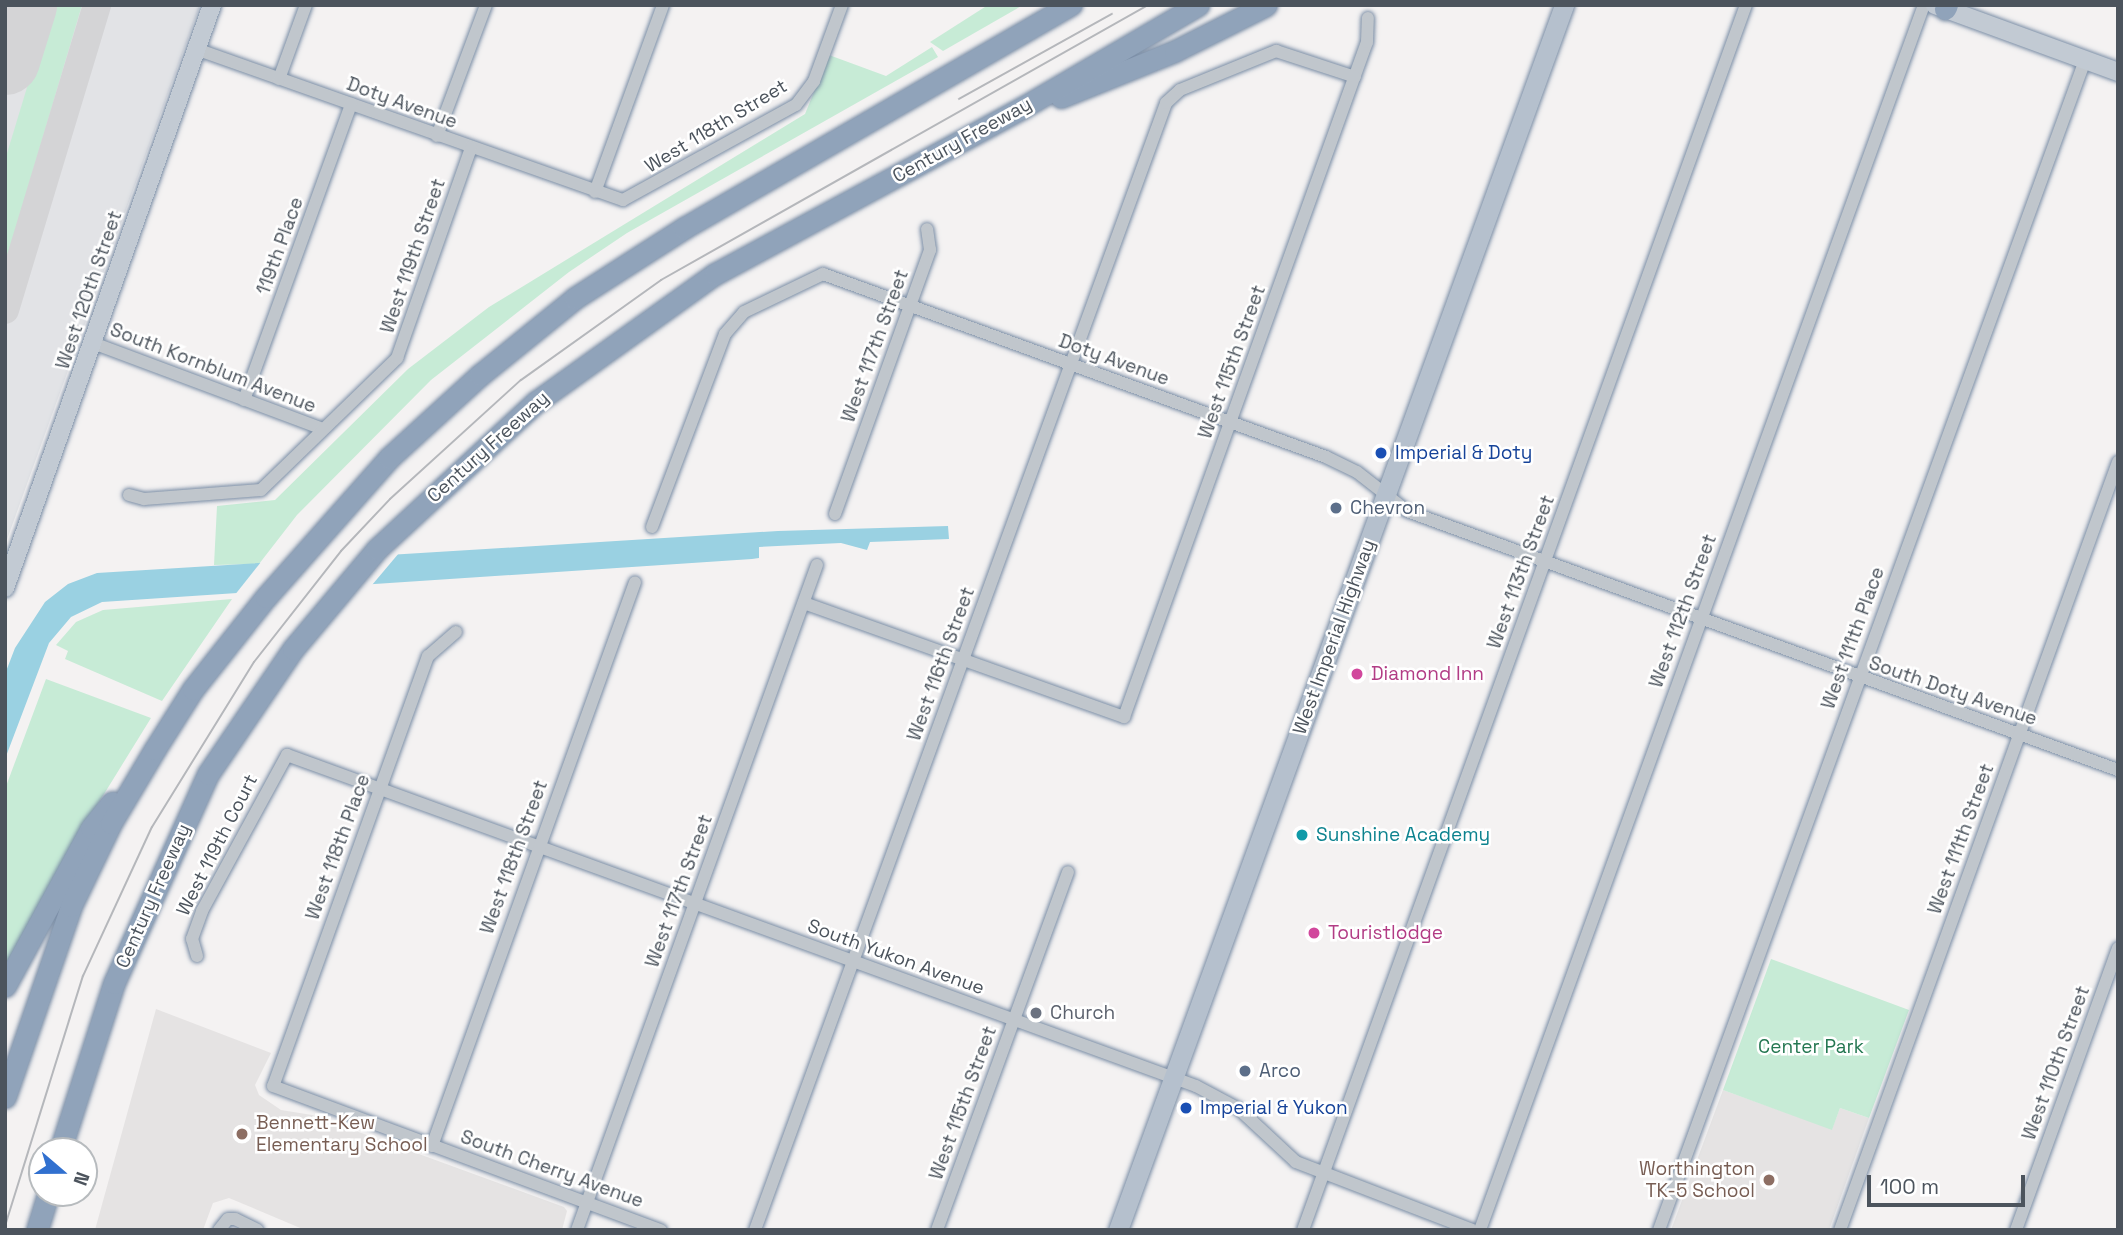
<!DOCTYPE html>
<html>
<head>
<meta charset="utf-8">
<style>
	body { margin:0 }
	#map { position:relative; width:2123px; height:1235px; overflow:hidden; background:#f4f2f2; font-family:"Space Grotesk",sans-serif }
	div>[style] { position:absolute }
	.education>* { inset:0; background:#e5e3e3 }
	.airport>* { inset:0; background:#e2e3e6 }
	.green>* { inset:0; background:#c7ebd6 }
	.water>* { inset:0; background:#9ad1e2 }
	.pier>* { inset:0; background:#f4f2f2 }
	.taxiway>* { height:28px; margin:-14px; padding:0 14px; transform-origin:14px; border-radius:14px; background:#d4d4d6 }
	.runway>* { height:70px; margin:-35px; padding:0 35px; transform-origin:35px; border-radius:35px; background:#d4d4d6 }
	.roads { filter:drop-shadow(0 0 2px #7b8ea6) drop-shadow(0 0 2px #7b8ea6) }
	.street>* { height:12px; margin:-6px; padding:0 6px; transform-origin:6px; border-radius:6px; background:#c0c6cc }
	.secondary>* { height:18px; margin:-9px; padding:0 9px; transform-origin:9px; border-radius:9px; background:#c2cad3 }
	.primary>* { height:19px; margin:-9.5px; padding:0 9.5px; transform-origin:9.5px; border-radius:9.5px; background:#b5c0cd }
	.highway>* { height:21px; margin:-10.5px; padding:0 10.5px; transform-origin:10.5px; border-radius:10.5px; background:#90a3ba }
	.tram>* { height:2px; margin:-1px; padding:0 1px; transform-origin:1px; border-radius:1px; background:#b5b7bb }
	.dots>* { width:19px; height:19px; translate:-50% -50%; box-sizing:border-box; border:4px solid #fff; border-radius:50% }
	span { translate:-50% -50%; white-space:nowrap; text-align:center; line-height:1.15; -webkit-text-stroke:5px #fff; paint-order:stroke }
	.street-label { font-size:19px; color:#4c545d }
	.transit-label { font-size:19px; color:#164399 }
	.left { translate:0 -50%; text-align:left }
	.service-label { font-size:19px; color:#4e5e75 }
	.hotel-label { font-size:19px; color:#b23c85 }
	.culture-label { font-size:19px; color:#0d838f }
	.worship-label { font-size:19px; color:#5b616d }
	.park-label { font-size:19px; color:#247751 }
	.education-label { font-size:19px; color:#785e54 }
	.right { translate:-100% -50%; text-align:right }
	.frame { position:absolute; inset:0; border:7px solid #4c545d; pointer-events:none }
	.north { position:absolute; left:28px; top:1137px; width:70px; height:70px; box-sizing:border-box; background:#fff; border:2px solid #b7bbbe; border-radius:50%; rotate:110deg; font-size:19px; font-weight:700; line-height:28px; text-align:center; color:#4c545d }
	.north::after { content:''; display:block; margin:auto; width:24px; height:32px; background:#3170cf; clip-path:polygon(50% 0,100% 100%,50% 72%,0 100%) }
	.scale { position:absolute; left:1867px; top:1175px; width:158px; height:32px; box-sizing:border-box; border:4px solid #4c545d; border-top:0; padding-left:9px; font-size:21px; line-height:24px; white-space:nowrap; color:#4c545d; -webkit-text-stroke:5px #fff; paint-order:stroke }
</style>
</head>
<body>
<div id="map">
	<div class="education">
		<i style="clip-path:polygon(156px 1009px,271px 1053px,255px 1085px,259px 1095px,281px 1110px,312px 1115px,564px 1207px,567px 1211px,562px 1230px,305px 1230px,229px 1198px,213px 1203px,203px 1230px,95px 1230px)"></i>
		<i style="clip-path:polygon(1723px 1090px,1832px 1129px,1840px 1108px,1869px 1118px,1829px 1230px,1671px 1230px)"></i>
	</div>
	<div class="airport">
		<i style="clip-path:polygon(5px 5px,200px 5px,5px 545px)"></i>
	</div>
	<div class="green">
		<i style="clip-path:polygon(52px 5px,82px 5px,5px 265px,5px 160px)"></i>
		<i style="clip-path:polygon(988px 5px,1023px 5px,943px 51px,930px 42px)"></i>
		<i style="clip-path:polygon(932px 47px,938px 57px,627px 233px,569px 272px,431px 380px,297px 515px,259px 564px,214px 565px,217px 506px,275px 500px,408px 369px,489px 307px,805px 114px,829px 55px,886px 76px)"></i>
		<i style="clip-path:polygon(232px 599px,162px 701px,65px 659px,68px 651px,56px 645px,76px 622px,103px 610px)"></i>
		<i style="clip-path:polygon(46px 679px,151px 718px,67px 854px,5px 966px,5px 789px)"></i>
		<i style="clip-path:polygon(1771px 959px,1909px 1010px,1869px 1118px,1840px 1108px,1832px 1130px,1723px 1090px)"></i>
	</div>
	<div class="water">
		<i style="clip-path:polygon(948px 526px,949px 539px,870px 542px,867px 550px,841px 543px,798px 545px,759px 547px,759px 558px,752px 559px,102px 602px,71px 617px,49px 643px,5px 759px,5px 674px,15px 648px,45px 602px,68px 584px,97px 573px,778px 531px)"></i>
	</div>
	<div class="pier">
		<i style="clip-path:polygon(399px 553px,372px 585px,234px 596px,261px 562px)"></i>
	</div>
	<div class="taxiway">
		<i style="left:5px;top:310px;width:319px;rotate:-73.2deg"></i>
	</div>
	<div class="runway">
		<i style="left:5px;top:60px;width:58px;rotate:-72.8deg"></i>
	</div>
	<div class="roads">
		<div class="street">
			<i style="left:196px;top:49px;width:453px;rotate:19.5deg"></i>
			<i style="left:623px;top:200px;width:197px;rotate:-28.8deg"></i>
			<i style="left:796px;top:105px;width:30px;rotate:-53deg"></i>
			<i style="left:814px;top:81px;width:81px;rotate:-69.8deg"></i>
			<i style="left:279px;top:79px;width:79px;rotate:-70deg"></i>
			<i style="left:437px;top:136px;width:140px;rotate:-69.5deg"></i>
			<i style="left:595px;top:192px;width:199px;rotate:-70deg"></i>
			<i style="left:93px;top:343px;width:242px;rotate:20.5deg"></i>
			<i style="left:244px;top:400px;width:315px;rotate:-70.1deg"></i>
			<i style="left:129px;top:495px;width:16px;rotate:15deg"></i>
			<i style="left:144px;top:499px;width:117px;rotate:-4.4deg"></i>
			<i style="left:261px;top:490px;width:190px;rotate:-44.1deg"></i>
			<i style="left:397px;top:358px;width:223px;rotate:-70.6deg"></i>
			<i style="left:835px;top:514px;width:281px;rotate:-70.2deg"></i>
			<i style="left:930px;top:250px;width:21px;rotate:-98deg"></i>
			<i style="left:652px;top:527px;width:206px;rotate:-69.3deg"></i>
			<i style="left:725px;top:334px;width:29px;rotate:-49deg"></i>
			<i style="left:744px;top:312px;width:88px;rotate:-25.7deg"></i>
			<i style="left:823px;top:274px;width:535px;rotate:19.99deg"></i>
			<i style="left:1326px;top:457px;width:34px;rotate:26deg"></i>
			<i style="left:1357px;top:472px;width:63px;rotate:38deg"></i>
			<i style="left:1407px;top:511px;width:757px;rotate:20.02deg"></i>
			<i style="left:804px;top:603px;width:340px;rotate:19.6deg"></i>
			<i style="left:1124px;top:717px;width:717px;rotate:-70.2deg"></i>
			<i style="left:1367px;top:42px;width:24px;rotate:-88deg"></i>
			<i style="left:456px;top:632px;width:37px;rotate:139deg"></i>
			<i style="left:428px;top:656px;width:457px;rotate:109.8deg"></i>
			<i style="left:273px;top:1086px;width:414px;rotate:20.4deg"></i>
			<i style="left:197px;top:956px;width:18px;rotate:-106deg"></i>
			<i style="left:192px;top:939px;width:30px;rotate:-70deg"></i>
			<i style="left:202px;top:911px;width:178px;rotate:-61.4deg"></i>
			<i style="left:287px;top:755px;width:967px;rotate:20.01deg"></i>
			<i style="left:1196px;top:1086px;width:49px;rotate:28.1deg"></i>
			<i style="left:1239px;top:1109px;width:78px;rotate:42.9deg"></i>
			<i style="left:1296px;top:1162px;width:189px;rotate:21.1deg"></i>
			<i style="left:432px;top:1146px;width:599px;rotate:-70.2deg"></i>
			<i style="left:219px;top:1230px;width:14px;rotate:-51deg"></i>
			<i style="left:228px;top:1219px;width:7px"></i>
			<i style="left:235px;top:1219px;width:25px;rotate:26deg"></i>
			<i style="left:577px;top:1230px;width:707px;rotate:-70.16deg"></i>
			<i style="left:755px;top:1230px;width:1200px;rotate:-69.96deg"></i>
			<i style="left:1166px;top:103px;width:19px;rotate:-43deg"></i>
			<i style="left:1180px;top:90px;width:104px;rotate:-22.1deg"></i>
			<i style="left:1276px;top:51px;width:83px;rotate:18.2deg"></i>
			<i style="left:937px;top:1230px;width:381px;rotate:-69.9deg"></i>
			<i style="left:1303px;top:1230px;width:1303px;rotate:-70.12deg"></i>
			<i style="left:1480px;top:1230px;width:1303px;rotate:-70.08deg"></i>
			<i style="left:1659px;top:1230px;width:1245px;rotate:-69.99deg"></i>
			<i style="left:1840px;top:1230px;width:817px;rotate:-70.1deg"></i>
			<i style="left:2016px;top:1230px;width:300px;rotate:-70.1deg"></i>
		</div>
		<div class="secondary">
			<i style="left:1935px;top:5px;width:195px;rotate:20.1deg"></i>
			<i style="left:5px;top:588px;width:619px;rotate:-70.45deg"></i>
		</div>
		<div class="primary">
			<i style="left:1118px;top:1230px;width:1304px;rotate:-69.99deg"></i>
		</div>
		<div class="highway">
			<i style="left:1945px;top:9px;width:4px;rotate:-63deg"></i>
			<i style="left:1061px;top:97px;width:123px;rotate:-22deg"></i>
			<i style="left:1175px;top:51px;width:102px;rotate:-26.8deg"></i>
			<i style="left:5px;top:986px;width:180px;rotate:-61.4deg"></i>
			<i style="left:91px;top:828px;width:33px;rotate:-51deg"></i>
			<i style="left:5px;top:1097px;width:202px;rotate:-70.9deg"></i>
			<i style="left:71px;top:906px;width:92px;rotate:-64.3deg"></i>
			<i style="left:111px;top:823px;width:86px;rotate:-59.3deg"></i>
			<i style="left:155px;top:749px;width:71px;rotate:-57.7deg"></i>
			<i style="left:193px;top:689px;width:117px;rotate:-51.6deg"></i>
			<i style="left:266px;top:597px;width:186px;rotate:-48.5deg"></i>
			<i style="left:389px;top:458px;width:123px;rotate:-42.4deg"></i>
			<i style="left:480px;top:375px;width:122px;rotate:-39deg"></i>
			<i style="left:575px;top:298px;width:130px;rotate:-32.7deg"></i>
			<i style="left:684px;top:228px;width:447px;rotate:-30deg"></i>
			<i style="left:60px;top:1151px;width:176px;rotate:-72.2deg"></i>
			<i style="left:114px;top:983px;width:229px;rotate:-65.8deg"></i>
			<i style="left:208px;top:774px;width:151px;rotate:-55.8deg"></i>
			<i style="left:293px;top:649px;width:131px;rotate:-50deg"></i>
			<i style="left:377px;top:549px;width:217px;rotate:-42.8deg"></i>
			<i style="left:536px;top:402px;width:220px;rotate:-35.6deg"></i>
			<i style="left:715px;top:274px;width:349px;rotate:-28.4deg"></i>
			<i style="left:1022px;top:108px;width:204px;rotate:-30.3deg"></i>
			<i style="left:37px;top:1230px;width:39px;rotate:-73deg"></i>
		</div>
	</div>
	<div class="tram">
		<i style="left:959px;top:99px;width:175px;rotate:-29.1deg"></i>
		<i style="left:5px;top:1226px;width:262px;rotate:-72.7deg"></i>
		<i style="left:83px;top:976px;width:164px;rotate:-65.2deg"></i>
		<i style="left:152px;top:827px;width:194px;rotate:-58.3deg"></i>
		<i style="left:254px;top:662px;width:141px;rotate:-51.9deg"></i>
		<i style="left:341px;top:551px;width:71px;rotate:-46.7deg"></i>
		<i style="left:390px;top:499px;width:177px;rotate:-42.3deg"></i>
		<i style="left:521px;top:380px;width:172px;rotate:-35.5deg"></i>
		<i style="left:661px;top:280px;width:559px;rotate:-29.45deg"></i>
	</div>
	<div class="dots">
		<i style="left:1381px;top:453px;background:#1a4fb4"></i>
		<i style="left:1336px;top:508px;background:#5c6f8a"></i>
		<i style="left:1357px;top:674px;background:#d1479c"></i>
		<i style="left:1302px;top:835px;background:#0f9aa8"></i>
		<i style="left:1314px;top:933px;background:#d1479c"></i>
		<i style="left:1036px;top:1013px;background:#6b7280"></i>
		<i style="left:1245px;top:1071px;background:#5c6f8a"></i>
		<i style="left:1186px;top:1108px;background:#1a4fb4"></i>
		<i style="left:242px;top:1134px;background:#8d6e63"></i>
		<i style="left:1769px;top:1180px;background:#8d6e63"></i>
	</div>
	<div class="street-label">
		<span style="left:402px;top:103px;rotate:20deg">Doty Avenue</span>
		<span style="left:716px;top:126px;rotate:-31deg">West 118th Street</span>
		<span style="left:962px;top:140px;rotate:-29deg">Century Freeway</span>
		<span style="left:280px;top:246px;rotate:-70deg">119th Place</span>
		<span style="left:413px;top:256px;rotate:-71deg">West 119th Street</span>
		<span style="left:89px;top:290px;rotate:-71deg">West 120th Street</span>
		<span style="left:875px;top:346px;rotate:-70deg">West 117th Street</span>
		<span style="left:1114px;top:360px;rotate:20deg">Doty Avenue</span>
		<span style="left:1232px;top:362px;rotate:-70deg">West 115th Street</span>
		<span style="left:213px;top:368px;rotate:21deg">South Kornblum Avenue</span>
		<span style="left:488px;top:447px;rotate:-42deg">Century Freeway</span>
		<span style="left:1521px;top:572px;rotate:-70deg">West 113th Street</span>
		<span style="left:1683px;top:611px;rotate:-70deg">West 112th Street</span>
		<span style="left:1334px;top:637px;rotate:-70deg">West Imperial Highway</span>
		<span style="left:1853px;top:638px;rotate:-70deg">West 111th Place</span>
		<span style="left:941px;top:664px;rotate:-70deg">West 116th Street</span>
		<span style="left:1953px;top:691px;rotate:19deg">South Doty Avenue</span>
		<span style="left:1961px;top:839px;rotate:-70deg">West 111th Street</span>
		<span style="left:217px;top:845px;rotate:-63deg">West 119th Court</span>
		<span style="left:338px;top:847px;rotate:-70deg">West 118th Place</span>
		<span style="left:514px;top:857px;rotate:-70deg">West 118th Street</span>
		<span style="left:679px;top:891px;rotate:-70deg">West 117th Street</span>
		<span style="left:153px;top:896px;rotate:-66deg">Century Freeway</span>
		<span style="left:896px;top:957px;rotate:20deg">South Yukon Avenue</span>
		<span style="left:2056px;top:1063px;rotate:-70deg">West 110th Street</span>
		<span style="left:963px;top:1103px;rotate:-70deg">West 115th Street</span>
		<span style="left:552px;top:1169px;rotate:20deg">South Cherry Avenue</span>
	</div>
	<div class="transit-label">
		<span class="left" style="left:1395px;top:453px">Imperial &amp; Doty</span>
		<span class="left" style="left:1200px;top:1108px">Imperial &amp; Yukon</span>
	</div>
	<div class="service-label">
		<span class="left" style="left:1350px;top:508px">Chevron</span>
		<span class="left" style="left:1259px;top:1071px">Arco</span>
	</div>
	<div class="hotel-label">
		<span class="left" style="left:1371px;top:674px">Diamond Inn</span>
		<span class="left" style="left:1328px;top:933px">Touristlodge</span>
	</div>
	<div class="culture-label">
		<span class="left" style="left:1316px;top:835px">Sunshine Academy</span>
	</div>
	<div class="worship-label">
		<span class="left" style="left:1050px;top:1013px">Church</span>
	</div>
	<div class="park-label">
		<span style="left:1811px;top:1047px">Center Park</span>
	</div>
	<div class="education-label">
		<span class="left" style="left:256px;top:1134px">Bennett-Kew<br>Elementary School</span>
		<span class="right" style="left:1755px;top:1180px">Worthington<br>TK-5 School</span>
	</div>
	<div class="frame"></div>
	<div class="north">N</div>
	<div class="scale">100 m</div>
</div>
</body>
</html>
